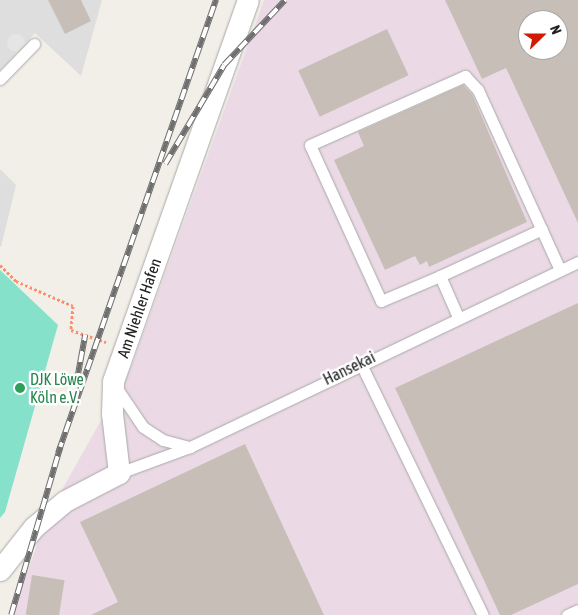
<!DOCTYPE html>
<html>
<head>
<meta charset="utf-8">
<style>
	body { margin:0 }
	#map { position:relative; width:578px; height:615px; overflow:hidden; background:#f2efe8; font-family:"Asap Condensed",sans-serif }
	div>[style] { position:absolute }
	.residential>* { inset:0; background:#dfdede }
	.industrial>* { inset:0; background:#ebdae5 }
	.pitch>* { inset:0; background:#85e1c9 }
	.parking>* { inset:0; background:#e5e5e5 }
	.round { border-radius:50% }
	.building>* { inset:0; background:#c7bfb7; transform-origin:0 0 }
	.path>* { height:3px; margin-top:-1.5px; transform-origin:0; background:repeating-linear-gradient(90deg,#fc8e6e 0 2.5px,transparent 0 5px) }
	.roads { filter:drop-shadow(0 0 1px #a8a8a8) drop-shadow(0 0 1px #a8a8a8) }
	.service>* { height:11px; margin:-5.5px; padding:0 5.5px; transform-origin:5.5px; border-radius:5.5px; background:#fff }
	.minor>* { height:21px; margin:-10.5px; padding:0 10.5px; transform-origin:10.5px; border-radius:10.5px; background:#fff }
	.rail>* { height:5.5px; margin-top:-2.75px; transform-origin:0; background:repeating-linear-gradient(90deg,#fff 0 11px,#6f6f6f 0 22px); box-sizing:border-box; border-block:1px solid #6f6f6f }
	.dots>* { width:14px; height:14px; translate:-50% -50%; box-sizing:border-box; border:2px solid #fff; border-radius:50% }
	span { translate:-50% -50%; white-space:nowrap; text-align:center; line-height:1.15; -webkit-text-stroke:5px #fff; paint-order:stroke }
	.street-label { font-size:16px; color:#212121 }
	.leisure-label { font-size:16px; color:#27864d }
	.left { translate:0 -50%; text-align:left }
	.north { position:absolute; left:518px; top:10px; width:50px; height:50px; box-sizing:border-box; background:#fff; border:1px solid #a6a6a6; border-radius:50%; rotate:68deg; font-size:14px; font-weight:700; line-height:20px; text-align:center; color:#212121 }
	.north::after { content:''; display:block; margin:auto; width:18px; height:22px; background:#d21a00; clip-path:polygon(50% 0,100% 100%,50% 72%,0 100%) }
</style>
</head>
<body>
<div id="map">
	<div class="residential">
		<i style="clip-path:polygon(0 0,102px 0,81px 76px,35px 33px,0 70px)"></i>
		<i style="clip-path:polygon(0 169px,16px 185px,1px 247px,0 246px)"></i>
	</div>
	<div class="industrial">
		<i style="clip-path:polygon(evenodd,264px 0,578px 0,578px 615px,11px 615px,49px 513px,132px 365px,264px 0,528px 20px,558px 20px,558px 50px,528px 50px,528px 20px)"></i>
	</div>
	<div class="pitch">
		<i style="clip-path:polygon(0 270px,58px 325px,5px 512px,0 518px)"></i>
	</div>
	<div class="parking">
		<i class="round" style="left:7px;top:34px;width:18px;height:18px"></i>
	</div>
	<div class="building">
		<i style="clip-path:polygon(48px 0,81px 0,91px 21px,65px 34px)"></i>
		<i style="clip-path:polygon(evenodd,445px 0,578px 0,578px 223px,506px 68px,482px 79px,445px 0,528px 20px,558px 20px,558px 50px,528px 50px,528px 20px)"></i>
		<i style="left:387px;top:29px;width:51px;height:98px;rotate:65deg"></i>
		<i style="clip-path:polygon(463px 85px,472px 94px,527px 222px,429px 267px,427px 261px,420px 265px,415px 256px,385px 270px,334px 160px,364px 146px,358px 132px)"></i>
		<i style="clip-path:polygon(578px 303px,578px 584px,511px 615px,500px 615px,395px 388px)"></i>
		<i style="clip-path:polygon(245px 444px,324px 615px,91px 615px,118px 602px,80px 522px)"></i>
		<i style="left:32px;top:575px;width:33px;height:40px;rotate:9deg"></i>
	</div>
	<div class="path">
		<i style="left:0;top:265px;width:23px;rotate:45deg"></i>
		<i style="left:16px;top:281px;width:62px;rotate:23.7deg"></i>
		<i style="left:73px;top:306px;width:24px;rotate:95deg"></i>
		<i style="left:71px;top:330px;width:37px;rotate:19deg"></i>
	</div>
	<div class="roads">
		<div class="service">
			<i style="left:0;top:79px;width:49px;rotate:-45.8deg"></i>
			<i style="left:440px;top:276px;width:112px;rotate:-24.7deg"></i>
			<i style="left:458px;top:317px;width:45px;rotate:-113.7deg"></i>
			<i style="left:440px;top:276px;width:64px;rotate:157deg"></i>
			<i style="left:381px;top:301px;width:171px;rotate:-114.5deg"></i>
			<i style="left:310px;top:145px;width:170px;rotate:-24deg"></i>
			<i style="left:465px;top:76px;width:19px;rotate:47deg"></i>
			<i style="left:478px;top:90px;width:198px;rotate:65.5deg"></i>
			<i style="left:360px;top:362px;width:281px;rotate:64.1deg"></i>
			<i style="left:116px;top:387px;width:48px;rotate:56deg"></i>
			<i style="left:143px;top:427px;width:24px;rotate:33deg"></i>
			<i style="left:163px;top:440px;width:28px;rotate:15deg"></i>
			<i style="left:119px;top:473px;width:76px;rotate:-20.1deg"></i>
			<i style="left:190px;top:447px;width:430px;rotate:-25.5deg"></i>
			<i style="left:567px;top:615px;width:12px;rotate:-24deg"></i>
		</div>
		<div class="minor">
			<i style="left:0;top:570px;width:55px;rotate:-51.7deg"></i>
			<i style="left:34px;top:527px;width:40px;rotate:-40deg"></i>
			<i style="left:65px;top:501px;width:61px;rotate:-27.4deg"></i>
			<i style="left:119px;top:473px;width:60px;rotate:-96.7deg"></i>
			<i style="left:112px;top:413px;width:32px;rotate:-88deg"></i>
			<i style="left:113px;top:381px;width:404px;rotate:-70.5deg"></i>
		</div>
	</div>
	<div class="rail">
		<i style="left:165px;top:164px;width:115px;rotate:-59.2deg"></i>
		<i style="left:224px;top:65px;width:89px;rotate:-46.8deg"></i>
		<i style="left:76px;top:384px;width:50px;rotate:-79.6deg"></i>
		<i style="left:58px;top:453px;width:480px;rotate:-70.8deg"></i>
		<i style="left:11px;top:615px;width:175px;rotate:-73.7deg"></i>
	</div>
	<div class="dots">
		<i style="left:20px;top:388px;background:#2e9e5b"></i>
	</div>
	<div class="street-label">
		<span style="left:139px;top:308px;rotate:-71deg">Am Niehler Hafen</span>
		<span style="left:349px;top:368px;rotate:-26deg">Hansekai</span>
	</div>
	<div class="leisure-label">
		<span class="left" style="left:30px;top:388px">DJK Löwe<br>Köln e.V.</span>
	</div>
	<div class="north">N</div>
</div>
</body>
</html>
